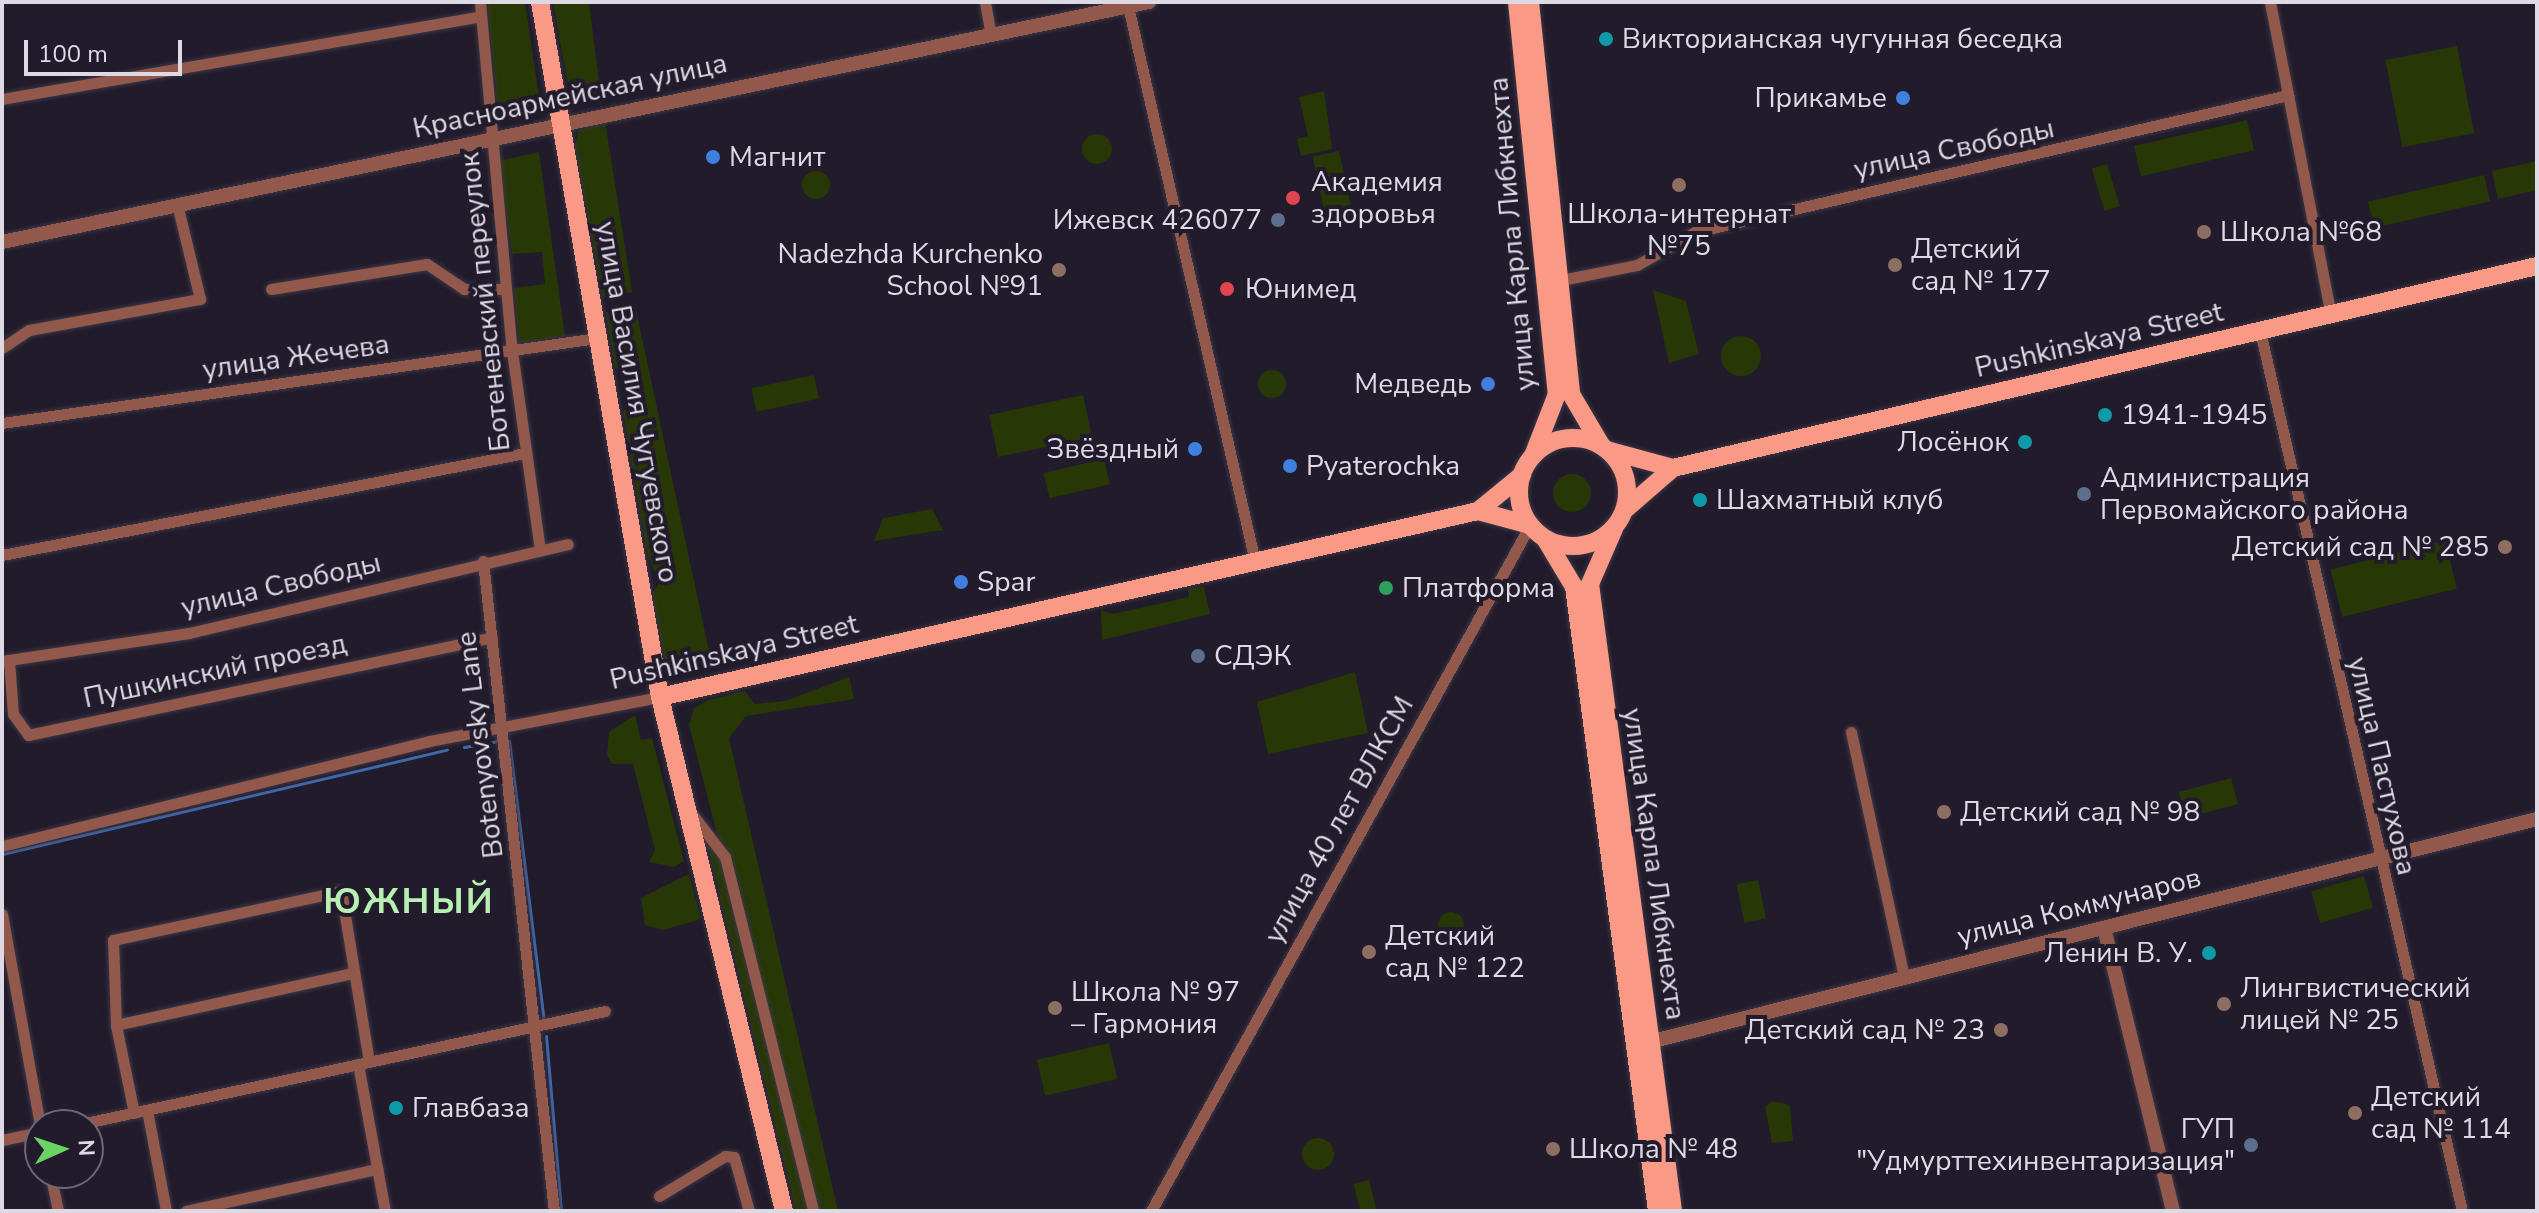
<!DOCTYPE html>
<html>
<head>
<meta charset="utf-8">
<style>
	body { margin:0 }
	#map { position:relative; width:2539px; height:1213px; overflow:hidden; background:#211b2b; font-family:"Nunito Sans",sans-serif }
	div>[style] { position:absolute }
	.green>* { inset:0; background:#273806; transform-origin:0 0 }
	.round { border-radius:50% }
	.stream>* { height:3px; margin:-1.5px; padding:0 1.5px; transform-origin:1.5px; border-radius:1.5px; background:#406aae }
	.roads { filter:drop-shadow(0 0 2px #3b3645) drop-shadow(0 0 2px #3b3645) }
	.minor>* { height:11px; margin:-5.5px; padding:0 5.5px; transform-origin:5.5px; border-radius:5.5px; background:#92584c }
	.tertiary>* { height:14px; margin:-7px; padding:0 7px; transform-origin:7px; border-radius:7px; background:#92584c }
	.primary>* { height:18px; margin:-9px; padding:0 9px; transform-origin:9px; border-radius:9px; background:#fa9985 }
	.primary>.ring { margin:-9px; padding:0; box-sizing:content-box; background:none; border:18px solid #fa9985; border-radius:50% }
	.dots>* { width:22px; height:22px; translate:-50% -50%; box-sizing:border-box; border:4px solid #211b2b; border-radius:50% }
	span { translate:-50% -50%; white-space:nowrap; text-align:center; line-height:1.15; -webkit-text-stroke:8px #211b2b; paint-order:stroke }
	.poi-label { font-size:28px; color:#ddd9e5 }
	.left { translate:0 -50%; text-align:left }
	.right { translate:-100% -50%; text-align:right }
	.street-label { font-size:28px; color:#ddd9e5 }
	.district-label { font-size:36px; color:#b8efb2; font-weight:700; letter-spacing:2px }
	.frame { position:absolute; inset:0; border:4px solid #ddd9e5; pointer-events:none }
	.north { position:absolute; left:24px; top:1109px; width:80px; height:80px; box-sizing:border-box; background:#211b2b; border:2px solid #6c6775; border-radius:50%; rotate:87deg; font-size:22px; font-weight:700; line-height:32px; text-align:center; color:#ddd9e5 }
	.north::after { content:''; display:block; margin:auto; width:28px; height:36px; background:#6bd363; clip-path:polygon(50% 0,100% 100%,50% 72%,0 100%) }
	.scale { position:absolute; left:24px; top:40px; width:158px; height:36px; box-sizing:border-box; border:4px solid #ddd9e5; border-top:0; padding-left:10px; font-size:24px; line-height:28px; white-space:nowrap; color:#ddd9e5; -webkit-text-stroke:6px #211b2b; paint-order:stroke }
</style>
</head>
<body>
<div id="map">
	<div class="green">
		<i style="clip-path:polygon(487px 2px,525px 2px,541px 110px,499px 118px)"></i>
		<i style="clip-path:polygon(553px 2px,589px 2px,602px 104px,570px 97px)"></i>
		<i style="left:2457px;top:46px;width:89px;height:73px;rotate:79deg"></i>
		<i style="clip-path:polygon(1324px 91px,1332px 149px,1301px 156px,1297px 139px,1308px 136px,1299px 97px)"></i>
		<i style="left:2247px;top:120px;width:31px;height:116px;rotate:77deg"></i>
		<i style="clip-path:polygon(605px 121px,632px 292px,603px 298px,575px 147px,578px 131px)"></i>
		<i class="round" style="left:1082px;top:134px;width:30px;height:30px"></i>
		<i style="left:1339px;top:151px;width:56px;height:27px;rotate:78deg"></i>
		<i style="clip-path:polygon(539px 152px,565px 336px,519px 344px,514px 288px,545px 284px,542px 252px,512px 254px,499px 161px)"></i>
		<i style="clip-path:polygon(2537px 161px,2537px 190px,2498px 199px,2492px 171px)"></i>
		<i style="left:2107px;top:164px;width:44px;height:16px;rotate:73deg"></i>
		<i class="round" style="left:802px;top:171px;width:28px;height:28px"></i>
		<i style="left:2484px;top:175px;width:27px;height:119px;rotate:77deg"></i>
		<i style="clip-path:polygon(1653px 290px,1686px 301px,1699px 354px,1669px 363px)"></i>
		<i style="clip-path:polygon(635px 305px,709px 651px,665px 660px,652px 594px,659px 583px,647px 553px,623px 411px,629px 406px,623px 370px,615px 368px,606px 312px)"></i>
		<i class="round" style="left:1721px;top:336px;width:40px;height:40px"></i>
		<i class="round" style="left:1258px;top:370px;width:28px;height:28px"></i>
		<i style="left:814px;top:375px;width:24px;height:64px;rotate:78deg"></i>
		<i style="left:1083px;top:395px;width:43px;height:96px;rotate:78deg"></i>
		<i style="left:1104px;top:459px;width:26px;height:62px;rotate:77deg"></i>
		<i class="round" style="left:1553px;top:474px;width:38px;height:38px"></i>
		<i style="clip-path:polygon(932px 509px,943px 530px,874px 541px,883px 518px)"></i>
		<i style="left:2445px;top:541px;width:49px;height:118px;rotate:76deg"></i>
		<i style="clip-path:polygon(1196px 587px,1204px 587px,1210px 614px,1102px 640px,1101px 610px,1113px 614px,1189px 597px,1188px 589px)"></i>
		<i style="clip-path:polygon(1355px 672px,1368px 733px,1268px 754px,1257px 702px)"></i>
		<i style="clip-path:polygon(849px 677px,854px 699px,746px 716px,729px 738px,838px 1211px,817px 1211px,732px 857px,717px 834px,689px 725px,694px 708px,708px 700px,745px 691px,755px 704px,785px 701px)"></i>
		<i style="clip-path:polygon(635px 715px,641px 740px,652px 738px,684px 861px,674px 867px,649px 862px,655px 850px,633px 764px,612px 764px,607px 755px,609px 732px)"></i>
		<i style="left:2231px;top:778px;width:27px;height:54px;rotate:75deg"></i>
		<i style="clip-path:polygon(706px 839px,720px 859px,808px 1211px,796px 1211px)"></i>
		<i style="clip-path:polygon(689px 874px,701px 919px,663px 930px,645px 925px,641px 898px)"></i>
		<i style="left:2364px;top:876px;width:33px;height:55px;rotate:74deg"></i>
		<i style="left:1758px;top:880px;width:39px;height:22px;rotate:78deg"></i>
		<i class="round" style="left:1438px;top:912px;width:26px;height:26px"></i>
		<i style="left:1109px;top:1043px;width:37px;height:74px;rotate:77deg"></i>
		<i style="clip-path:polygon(1772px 1101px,1790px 1105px,1793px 1141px,1772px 1143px,1765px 1107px)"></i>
		<i class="round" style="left:1302px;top:1138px;width:32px;height:32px"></i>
		<i style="left:1369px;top:1180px;width:32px;height:16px;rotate:76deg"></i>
	</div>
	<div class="stream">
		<i style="left:509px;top:741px;width:282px;rotate:82.9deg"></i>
		<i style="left:464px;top:747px;width:35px;rotate:-10deg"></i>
		<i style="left:2px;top:854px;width:457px;rotate:-13.2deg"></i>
		<i style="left:546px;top:1036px;width:176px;rotate:85.1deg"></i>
	</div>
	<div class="roads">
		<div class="minor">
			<i style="left:480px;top:2px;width:350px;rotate:84.8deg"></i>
			<i style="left:512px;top:351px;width:200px;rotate:82deg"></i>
			<i style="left:985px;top:2px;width:34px;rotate:80deg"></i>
			<i style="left:2270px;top:2px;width:319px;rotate:79deg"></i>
			<i style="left:1128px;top:6px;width:570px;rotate:77.13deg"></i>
			<i style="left:2px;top:99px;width:486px;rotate:-9.8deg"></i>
			<i style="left:1556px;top:281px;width:83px;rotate:-11.2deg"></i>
			<i style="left:1637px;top:265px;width:67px;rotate:-29.6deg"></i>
			<i style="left:1695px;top:232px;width:609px;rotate:-13.01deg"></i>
			<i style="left:271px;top:289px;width:158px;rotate:-9.1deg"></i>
			<i style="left:427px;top:264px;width:45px;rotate:34deg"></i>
			<i style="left:464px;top:289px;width:42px"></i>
			<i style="left:2260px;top:331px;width:903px;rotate:77.07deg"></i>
			<i style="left:2px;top:348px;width:32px;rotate:-34deg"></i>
			<i style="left:29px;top:330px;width:174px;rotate:-10.3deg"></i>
			<i style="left:200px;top:299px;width:98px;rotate:-103.6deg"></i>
			<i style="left:2px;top:423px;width:601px;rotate:-8.13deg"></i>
			<i style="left:2px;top:555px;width:533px;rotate:-11.04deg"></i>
			<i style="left:483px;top:561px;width:654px;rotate:83.77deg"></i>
			<i style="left:9px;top:660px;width:54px;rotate:85.8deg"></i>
			<i style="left:13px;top:714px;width:26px;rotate:54deg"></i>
			<i style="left:28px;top:735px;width:474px;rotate:-11.9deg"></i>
			<i style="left:2px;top:661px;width:189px;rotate:-8.5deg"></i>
			<i style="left:189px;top:633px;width:389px;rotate:-13.2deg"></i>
			<i style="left:1851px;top:732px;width:252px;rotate:77.8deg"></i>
			<i style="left:692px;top:814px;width:54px;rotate:52.5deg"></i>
			<i style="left:725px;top:857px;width:365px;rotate:76deg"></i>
			<i style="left:2px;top:846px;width:440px;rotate:-13.8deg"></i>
			<i style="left:429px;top:741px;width:235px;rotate:-10.8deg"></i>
			<i style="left:2px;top:914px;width:214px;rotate:79.8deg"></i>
			<i style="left:116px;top:1025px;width:242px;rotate:-12.4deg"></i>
			<i style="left:358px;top:1064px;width:149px;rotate:79.6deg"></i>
			<i style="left:147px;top:1110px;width:103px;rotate:79.3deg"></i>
			<i style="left:134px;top:1113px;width:90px;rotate:-101.6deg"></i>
			<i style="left:116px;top:1025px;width:85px;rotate:-92deg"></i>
			<i style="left:113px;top:940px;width:233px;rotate:-12.1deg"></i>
			<i style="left:341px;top:891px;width:173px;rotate:80.7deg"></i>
			<i style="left:76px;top:1125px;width:541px;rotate:-12.16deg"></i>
			<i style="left:2px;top:1140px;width:39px;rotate:-12deg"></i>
			<i style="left:50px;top:1173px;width:39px;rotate:78deg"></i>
			<i style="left:659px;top:1196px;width:77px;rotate:-31.2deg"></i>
			<i style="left:725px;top:1156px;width:9px;rotate:6deg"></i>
			<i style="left:734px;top:1157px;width:56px;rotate:74.5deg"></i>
			<i style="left:186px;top:1211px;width:196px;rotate:-12.4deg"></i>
			<i style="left:1151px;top:1211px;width:784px;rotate:-61.08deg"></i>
		</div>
		<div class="tertiary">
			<i style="left:2px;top:242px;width:1172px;rotate:-11.82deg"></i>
			<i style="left:2104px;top:928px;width:291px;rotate:76.3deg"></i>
			<i style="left:1641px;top:1044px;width:924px;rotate:-14.1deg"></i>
		</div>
		<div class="primary">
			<i style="left:540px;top:2px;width:705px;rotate:80.2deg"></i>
			<i style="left:660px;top:697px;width:529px;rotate:76.44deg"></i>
			<i style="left:1517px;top:2px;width:394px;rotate:84.2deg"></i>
			<i style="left:1557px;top:394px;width:66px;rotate:111.2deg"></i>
			<i style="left:1530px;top:2px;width:394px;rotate:84deg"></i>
			<i style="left:1571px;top:394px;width:59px;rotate:59.5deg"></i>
			<i class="ring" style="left:1519px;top:438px;width:90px;height:90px"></i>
			<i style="left:1610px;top:451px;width:65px;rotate:15.1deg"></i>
			<i style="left:1673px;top:468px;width:887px;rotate:-13.16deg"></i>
			<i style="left:1627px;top:508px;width:61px;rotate:-41deg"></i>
			<i style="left:1478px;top:511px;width:54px;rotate:15.1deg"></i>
			<i style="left:1614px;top:529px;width:60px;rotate:113.6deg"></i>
			<i style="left:1590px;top:584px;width:632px;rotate:82.46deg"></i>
			<i style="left:1546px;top:540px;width:55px;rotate:59.2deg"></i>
			<i style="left:1574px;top:587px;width:629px;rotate:82.42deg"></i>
			<i style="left:660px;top:697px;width:839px;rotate:-12.81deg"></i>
			<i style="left:1478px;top:511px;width:57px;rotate:-39.3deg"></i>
		</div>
	</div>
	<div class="dots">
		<i style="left:1606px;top:39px;background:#0f9aa8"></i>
		<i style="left:1903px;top:98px;background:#3f7fe0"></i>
		<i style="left:713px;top:157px;background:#3f7fe0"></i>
		<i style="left:1679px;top:185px;background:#8d6e63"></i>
		<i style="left:1293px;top:198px;background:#e0444e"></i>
		<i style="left:1278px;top:220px;background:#5c6f8a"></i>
		<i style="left:2204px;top:232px;background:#8d6e63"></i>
		<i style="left:1895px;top:265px;background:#8d6e63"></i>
		<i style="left:1059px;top:270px;background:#8d6e63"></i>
		<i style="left:1227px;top:289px;background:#e0444e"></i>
		<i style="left:1488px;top:384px;background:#3f7fe0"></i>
		<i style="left:2105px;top:415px;background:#0f9aa8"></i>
		<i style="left:2025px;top:442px;background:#0f9aa8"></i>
		<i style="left:1195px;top:449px;background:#3f7fe0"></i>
		<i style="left:1290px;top:466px;background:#3f7fe0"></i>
		<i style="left:2084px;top:494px;background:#5c6f8a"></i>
		<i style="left:1700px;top:500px;background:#0f9aa8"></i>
		<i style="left:2505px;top:547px;background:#8d6e63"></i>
		<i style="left:961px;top:582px;background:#3f7fe0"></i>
		<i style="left:1386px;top:588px;background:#2e9e5b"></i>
		<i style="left:1198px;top:656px;background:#5c6f8a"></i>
		<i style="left:1944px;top:812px;background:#8d6e63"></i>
		<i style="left:1369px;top:952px;background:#8d6e63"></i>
		<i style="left:2209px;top:953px;background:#0f9aa8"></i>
		<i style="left:2224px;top:1004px;background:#8d6e63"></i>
		<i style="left:1055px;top:1008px;background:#8d6e63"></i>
		<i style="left:2001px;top:1030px;background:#8d6e63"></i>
		<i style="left:396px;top:1108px;background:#0f9aa8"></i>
		<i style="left:2355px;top:1113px;background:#8d6e63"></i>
		<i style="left:2251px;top:1145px;background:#5c6f8a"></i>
		<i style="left:1553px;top:1149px;background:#8d6e63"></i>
	</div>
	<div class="poi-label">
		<span class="left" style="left:1622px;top:39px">Викторианская чугунная беседка</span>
		<span class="right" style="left:1887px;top:98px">Прикамье</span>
		<span class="left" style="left:729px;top:157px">Магнит</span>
		<span class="left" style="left:1311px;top:198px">Академия<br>здоровья</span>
		<span style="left:1679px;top:230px">Школа-интернат<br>№75</span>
		<span class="right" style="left:1262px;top:220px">Ижевск 426077</span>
		<span class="left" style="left:2220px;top:232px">Школа №68</span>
		<span class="left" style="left:1911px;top:265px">Детский<br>сад № 177</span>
		<span class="right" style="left:1043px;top:270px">Nadezhda Kurchenko<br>School №91</span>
		<span class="left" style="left:1245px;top:289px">Юнимед</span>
		<span class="right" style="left:1472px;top:384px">Медведь</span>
		<span class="left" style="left:2121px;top:415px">1941-1945</span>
		<span class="right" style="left:2009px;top:442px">Лосёнок</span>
		<span class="right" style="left:1179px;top:449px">Звёздный</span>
		<span class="left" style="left:1306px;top:466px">Pyaterochka</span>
		<span class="left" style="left:2100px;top:494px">Администрация<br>Первомайского района</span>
		<span class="left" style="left:1716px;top:500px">Шахматный клуб</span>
		<span class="right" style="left:2489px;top:547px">Детский сад № 285</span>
		<span class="left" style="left:977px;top:582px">Spar</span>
		<span class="left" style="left:1402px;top:588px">Платформа</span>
		<span class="left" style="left:1214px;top:656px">СДЭК</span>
		<span class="left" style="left:1960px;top:812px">Детский сад № 98</span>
		<span class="left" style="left:1385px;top:952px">Детский<br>сад № 122</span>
		<span class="right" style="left:2193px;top:953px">Ленин В. У.</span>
		<span class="left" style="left:2240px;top:1004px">Лингвистический<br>лицей № 25</span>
		<span class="left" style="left:1071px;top:1008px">Школа № 97<br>– Гармония</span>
		<span class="right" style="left:1985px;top:1030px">Детский сад № 23</span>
		<span class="left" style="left:2371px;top:1113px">Детский<br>сад № 114</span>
		<span class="left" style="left:412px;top:1108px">Главбаза</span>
		<span class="right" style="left:2235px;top:1145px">ГУП<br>"Удмурттехинвентаризация"</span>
		<span class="left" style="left:1569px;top:1149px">Школа № 48</span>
	</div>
	<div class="street-label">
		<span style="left:570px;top:96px;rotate:-12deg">Красноармейская улица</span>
		<span style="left:1954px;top:149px;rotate:-12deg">улица Свободы</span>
		<span style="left:1512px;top:234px;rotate:-95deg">улица Карла Либкнехта</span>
		<span style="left:485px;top:302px;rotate:-96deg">Ботеневский переулок</span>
		<span style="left:2099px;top:340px;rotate:-13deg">Pushkinskaya Street</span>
		<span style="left:296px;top:357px;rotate:-8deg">улица Жечева</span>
		<span style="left:637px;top:402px;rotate:80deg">улица Василия Чугуевского</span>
		<span style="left:281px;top:585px;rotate:-13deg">улица Свободы</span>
		<span style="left:734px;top:652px;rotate:-13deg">Pushkinskaya Street</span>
		<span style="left:215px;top:671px;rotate:-12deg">Пушкинский проезд</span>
		<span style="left:480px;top:745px;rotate:-97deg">Botenyovsky Lane</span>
		<span style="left:2382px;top:766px;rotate:77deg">улица Пастухова</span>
		<span style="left:1339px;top:820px;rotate:-61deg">улица 40 лет ВЛКСМ</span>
		<span style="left:1654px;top:864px;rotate:82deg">улица Карла Либкнехта</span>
		<span style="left:2079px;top:907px;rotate:-14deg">улица Коммунаров</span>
	</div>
	<div class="district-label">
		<span style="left:409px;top:902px">ЮЖНЫЙ</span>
	</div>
	<div class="frame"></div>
	<div class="north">N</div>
	<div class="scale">100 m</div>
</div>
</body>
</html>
